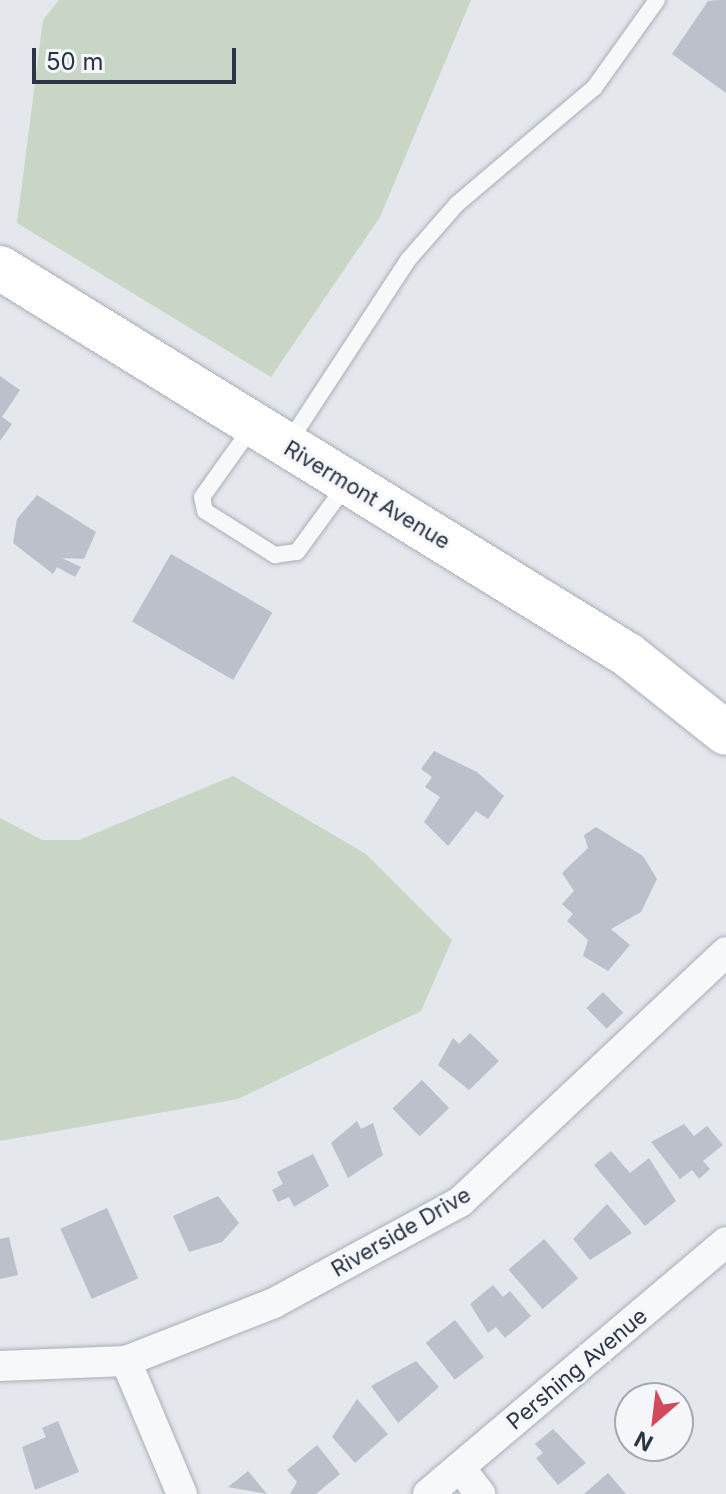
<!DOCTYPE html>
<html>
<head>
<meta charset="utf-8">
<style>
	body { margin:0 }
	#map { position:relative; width:726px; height:1494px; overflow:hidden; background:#e4e7ec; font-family:Inter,sans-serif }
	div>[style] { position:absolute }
	.green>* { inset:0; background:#c9d6c5 }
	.building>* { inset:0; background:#bbc0ca; transform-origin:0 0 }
	.roads { filter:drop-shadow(0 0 2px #a9aeb7) drop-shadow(0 0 2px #a9aeb7) }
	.service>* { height:16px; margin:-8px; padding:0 8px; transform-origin:8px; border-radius:8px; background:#f7f8fa }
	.minor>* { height:30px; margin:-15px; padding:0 15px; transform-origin:15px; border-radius:15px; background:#f7f8fa }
	.secondary>* { height:44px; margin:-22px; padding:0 22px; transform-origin:22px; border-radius:22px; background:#fff }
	span { translate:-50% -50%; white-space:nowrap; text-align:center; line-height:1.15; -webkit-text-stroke:6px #f4f6f9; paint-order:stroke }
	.street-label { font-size:22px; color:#2b3445 }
	.north { position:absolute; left:614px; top:1382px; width:80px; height:80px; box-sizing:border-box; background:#f4f6f9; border:2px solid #a4a8b1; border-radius:50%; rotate:208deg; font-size:22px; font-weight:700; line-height:32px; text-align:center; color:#2b3445 }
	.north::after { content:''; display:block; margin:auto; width:28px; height:36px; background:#d1495b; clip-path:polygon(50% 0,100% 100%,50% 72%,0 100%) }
	.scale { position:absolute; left:32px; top:48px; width:204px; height:36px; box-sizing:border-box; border:4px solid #2b3445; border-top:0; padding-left:10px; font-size:24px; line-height:28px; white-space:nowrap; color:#2b3445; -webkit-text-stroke:6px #f4f6f9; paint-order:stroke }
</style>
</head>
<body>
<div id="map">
	<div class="green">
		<i style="clip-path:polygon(59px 0,471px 0,380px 217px,271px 377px,17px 223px,43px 20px)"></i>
		<i style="clip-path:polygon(233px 776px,366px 854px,452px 940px,421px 1011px,238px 1099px,0 1141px,0 818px,42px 840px,79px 840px)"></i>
	</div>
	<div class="building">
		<i style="clip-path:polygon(719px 0,726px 0,726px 93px,672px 54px,708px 1px)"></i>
		<i style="clip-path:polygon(0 376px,20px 390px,2px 417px,12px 424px,0 441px)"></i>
		<i style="clip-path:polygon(37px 495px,96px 532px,84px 559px,62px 558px,81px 567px,75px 577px,57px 567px,53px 574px,13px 543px,17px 519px)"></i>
		<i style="left:171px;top:554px;width:117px;height:78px;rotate:30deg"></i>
		<i style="clip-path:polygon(434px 751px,477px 772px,504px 796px,488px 819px,476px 811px,448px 846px,424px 822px,440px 797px,425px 787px,432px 777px,421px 769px)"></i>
		<i style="clip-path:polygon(596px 827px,643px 856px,657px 879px,641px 912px,611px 929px,630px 945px,608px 971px,583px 956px,588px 940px,567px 921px,573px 914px,562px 904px,574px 891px,562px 873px,588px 848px,584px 835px)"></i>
		<i style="left:603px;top:992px;width:29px;height:23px;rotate:46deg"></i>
		<i style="clip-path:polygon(470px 1033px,499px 1061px,469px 1090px,438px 1065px,453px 1038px,459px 1044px)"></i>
		<i style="left:422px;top:1080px;width:39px;height:41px;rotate:46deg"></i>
		<i style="clip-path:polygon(357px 1121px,361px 1129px,373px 1123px,383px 1155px,348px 1178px,331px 1143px)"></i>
		<i style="clip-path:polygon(684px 1124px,694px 1136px,707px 1126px,723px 1145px,703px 1161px,710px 1169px,699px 1179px,692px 1170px,680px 1179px,651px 1142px)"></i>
		<i style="clip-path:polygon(611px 1151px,630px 1173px,649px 1158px,676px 1201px,645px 1226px,594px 1165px)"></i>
		<i style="clip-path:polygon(313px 1154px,329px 1186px,294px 1207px,289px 1197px,278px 1202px,272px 1190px,283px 1184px,277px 1172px)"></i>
		<i style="clip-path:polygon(218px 1196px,239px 1223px,222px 1242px,189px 1252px,173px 1216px)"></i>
		<i style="clip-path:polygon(607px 1204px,632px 1233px,590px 1260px,573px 1239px)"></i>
		<i style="left:107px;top:1208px;width:77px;height:51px;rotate:66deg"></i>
		<i style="clip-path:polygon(9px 1237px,18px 1275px,0 1279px,0 1239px)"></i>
		<i style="left:544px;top:1239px;width:52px;height:47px;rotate:49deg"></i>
		<i style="clip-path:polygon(493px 1285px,503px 1297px,510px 1291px,531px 1316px,505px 1338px,496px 1327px,488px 1333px,470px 1304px)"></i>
		<i style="left:455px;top:1320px;width:47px;height:37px;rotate:52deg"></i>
		<i style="clip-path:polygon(416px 1361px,439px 1387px,398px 1423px,371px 1386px)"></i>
		<i style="clip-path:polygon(357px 1399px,388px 1434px,355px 1463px,332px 1437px)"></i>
		<i style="clip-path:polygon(58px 1421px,79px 1472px,35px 1490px,22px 1447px,46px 1437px,42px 1428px)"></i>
		<i style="clip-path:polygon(553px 1429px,586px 1463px,558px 1485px,536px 1458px,543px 1453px,535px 1444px)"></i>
		<i style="clip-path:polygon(317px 1445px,340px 1474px,316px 1494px,290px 1494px,297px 1482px,287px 1470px)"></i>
		<i style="clip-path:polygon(248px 1471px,267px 1494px,228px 1487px)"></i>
		<i style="clip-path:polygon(608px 1473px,626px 1494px,584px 1494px)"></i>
	</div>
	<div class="roads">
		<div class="service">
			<i style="left:252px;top:427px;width:86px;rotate:125.5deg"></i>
			<i style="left:202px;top:497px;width:14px;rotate:78deg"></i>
			<i style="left:205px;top:511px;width:83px;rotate:32.2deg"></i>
			<i style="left:275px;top:555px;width:22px;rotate:-8deg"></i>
			<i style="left:297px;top:552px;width:83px;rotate:-53.8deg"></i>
			<i style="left:287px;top:445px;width:221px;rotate:-56.8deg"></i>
			<i style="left:408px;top:260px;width:74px;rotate:-48.8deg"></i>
			<i style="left:457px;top:204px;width:180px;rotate:-40.3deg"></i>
			<i style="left:594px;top:88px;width:108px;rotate:-54.4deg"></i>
		</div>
		<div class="minor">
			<i style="left:126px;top:1361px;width:144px;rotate:67.2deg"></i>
			<i style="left:0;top:1366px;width:126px;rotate:-2.3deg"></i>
			<i style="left:126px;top:1361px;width:159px;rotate:-21.4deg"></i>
			<i style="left:274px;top:1303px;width:212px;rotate:-28.5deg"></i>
			<i style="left:460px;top:1202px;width:365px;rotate:-43.2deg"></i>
			<i style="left:460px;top:1468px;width:33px;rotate:52deg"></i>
			<i style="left:428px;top:1494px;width:390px;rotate:-40.2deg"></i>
		</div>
		<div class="secondary">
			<i style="left:0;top:268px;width:738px;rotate:31.64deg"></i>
			<i style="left:628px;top:655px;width:125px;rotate:38.5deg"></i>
		</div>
	</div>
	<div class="street-label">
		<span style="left:367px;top:495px;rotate:31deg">Rivermont Avenue</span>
		<span style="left:401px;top:1232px;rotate:-30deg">Riverside Drive</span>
		<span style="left:577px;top:1369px;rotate:-40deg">Pershing Avenue</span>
	</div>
	<div class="north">N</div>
	<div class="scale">50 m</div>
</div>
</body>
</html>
